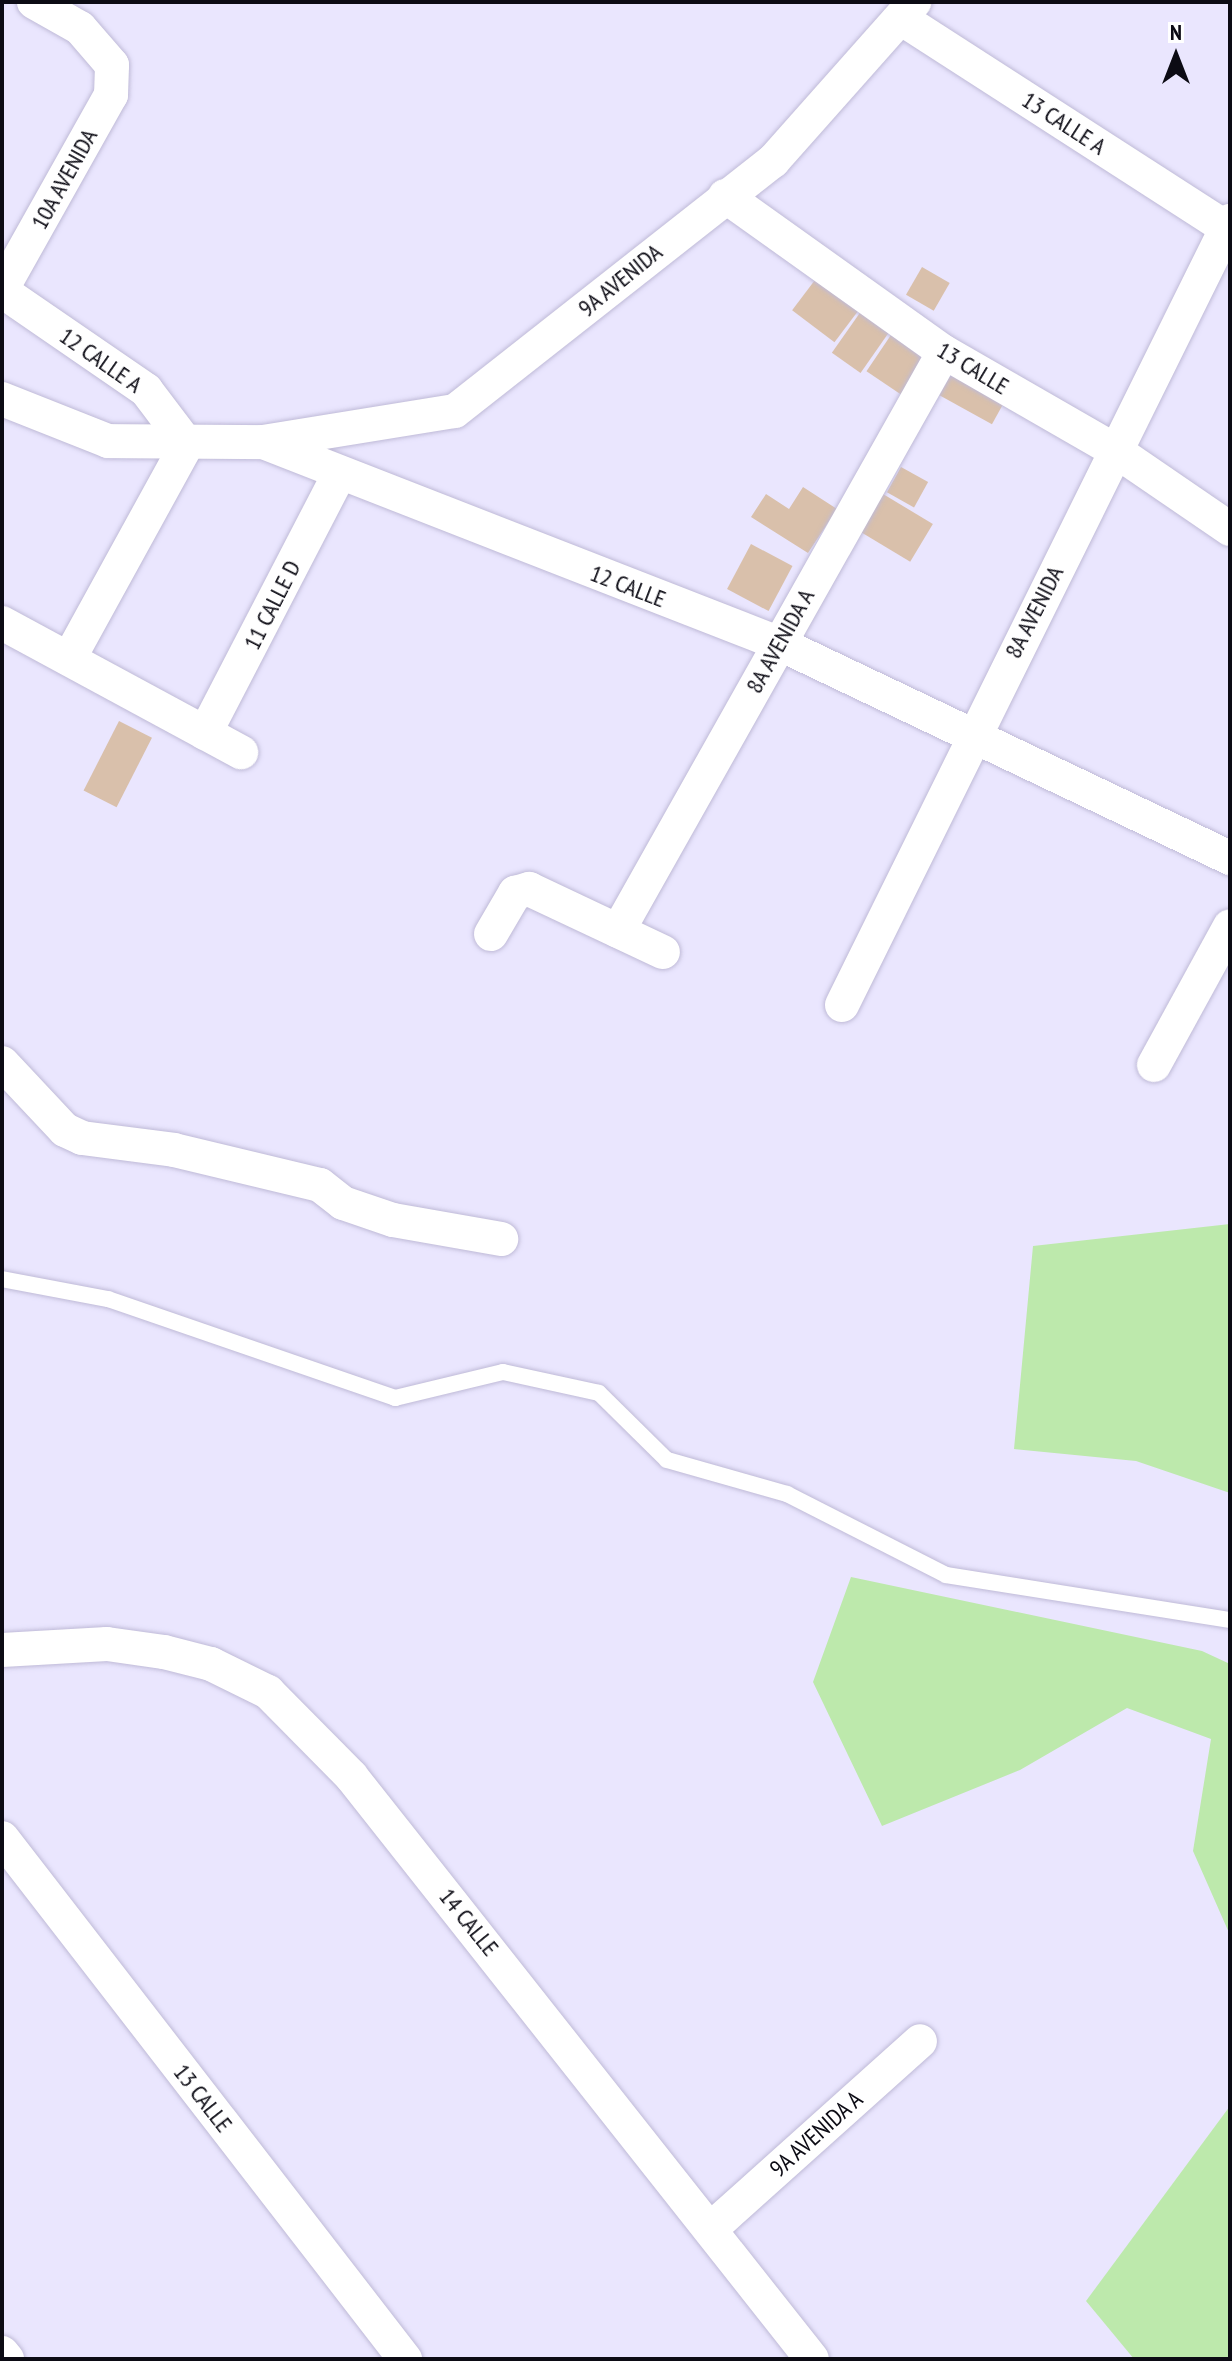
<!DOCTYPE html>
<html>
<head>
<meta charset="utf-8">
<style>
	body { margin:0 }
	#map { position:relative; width:1232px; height:2361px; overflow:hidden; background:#eae6fe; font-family:"PT Sans Narrow",sans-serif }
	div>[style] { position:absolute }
	.green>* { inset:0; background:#bde9ac }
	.building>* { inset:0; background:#d9c0ab; transform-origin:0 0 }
	.roads { filter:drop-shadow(0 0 2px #bfbad7) drop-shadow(0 0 2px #bfbad7) }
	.lane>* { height:16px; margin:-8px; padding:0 8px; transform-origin:8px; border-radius:8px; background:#fff }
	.street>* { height:34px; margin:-17px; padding:0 17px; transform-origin:17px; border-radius:17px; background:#fff }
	span { translate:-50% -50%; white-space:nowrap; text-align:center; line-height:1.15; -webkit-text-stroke:6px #fff; paint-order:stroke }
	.street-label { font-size:24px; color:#0c0b14 }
	.frame { position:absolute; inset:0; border:4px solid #0c0b14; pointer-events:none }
	.north { position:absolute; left:1136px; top:16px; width:80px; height:80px; -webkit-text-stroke:6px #fff; paint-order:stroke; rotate:0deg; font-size:22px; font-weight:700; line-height:32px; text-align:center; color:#0c0b14 }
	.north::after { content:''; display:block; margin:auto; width:28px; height:36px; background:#0c0b14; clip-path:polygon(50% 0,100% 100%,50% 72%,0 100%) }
</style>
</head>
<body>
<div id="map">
	<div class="green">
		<i style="clip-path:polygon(1230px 1224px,1230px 1493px,1136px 1461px,1014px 1449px,1033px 1246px)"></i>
		<i style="clip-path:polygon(851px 1577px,1202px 1651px,1230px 1664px,1230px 1935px,1193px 1851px,1211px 1739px,1127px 1708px,1020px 1770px,882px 1826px,813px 1682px)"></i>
		<i style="clip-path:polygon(1230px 2106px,1230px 2359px,1134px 2359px,1086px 2301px)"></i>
	</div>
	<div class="building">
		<i style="left:922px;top:267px;width:32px;height:32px;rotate:30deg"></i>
		<i style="left:818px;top:276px;width:53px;height:43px;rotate:37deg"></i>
		<i style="left:864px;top:307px;width:35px;height:56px;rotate:35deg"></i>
		<i style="left:895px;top:329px;width:47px;height:51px;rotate:34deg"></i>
		<i style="left:954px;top:369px;width:60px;height:30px;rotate:29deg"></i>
		<i style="left:901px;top:467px;width:31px;height:29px;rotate:29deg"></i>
		<i style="clip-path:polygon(803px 487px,837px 509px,808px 553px,751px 517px,766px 494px,789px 509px)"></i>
		<i style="left:878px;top:491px;width:64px;height:44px;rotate:31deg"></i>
		<i style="left:751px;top:544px;width:47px;height:51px;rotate:28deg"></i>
		<i style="left:119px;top:721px;width:37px;height:78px;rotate:27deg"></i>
	</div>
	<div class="roads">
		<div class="lane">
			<i style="left:2px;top:1279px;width:108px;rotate:10.7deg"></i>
			<i style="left:108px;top:1299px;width:304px;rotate:19deg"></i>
			<i style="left:395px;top:1398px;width:111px;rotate:-13.5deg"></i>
			<i style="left:503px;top:1372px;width:98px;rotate:12.3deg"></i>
			<i style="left:599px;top:1393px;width:95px;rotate:44.6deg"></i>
			<i style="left:667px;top:1460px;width:125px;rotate:15.8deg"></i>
			<i style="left:787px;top:1494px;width:178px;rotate:27deg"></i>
			<i style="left:946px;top:1575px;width:288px;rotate:9deg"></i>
		</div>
		<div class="street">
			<i style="left:902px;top:19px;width:386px;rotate:32.8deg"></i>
			<i style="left:725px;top:196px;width:269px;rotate:35.5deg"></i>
			<i style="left:944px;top:352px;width:198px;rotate:29.9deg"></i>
			<i style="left:1116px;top:451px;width:138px;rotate:34.4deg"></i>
			<i style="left:2px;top:289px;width:223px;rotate:-60.7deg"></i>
			<i style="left:111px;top:95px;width:30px;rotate:-88deg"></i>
			<i style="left:112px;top:65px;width:49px;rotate:-130.9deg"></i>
			<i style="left:80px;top:28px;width:53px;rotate:-150.5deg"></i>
			<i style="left:2px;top:291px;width:175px;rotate:34.5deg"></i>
			<i style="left:146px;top:390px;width:68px;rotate:52.8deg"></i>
			<i style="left:187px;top:444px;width:245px;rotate:118.8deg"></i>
			<i style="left:2px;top:399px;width:114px;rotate:21.6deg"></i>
			<i style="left:108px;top:441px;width:155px;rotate:0.4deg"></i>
			<i style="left:263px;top:442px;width:553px;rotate:21.32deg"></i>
			<i style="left:778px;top:643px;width:501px;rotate:25.44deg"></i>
			<i style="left:263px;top:442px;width:194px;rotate:-9.2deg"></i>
			<i style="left:455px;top:411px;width:405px;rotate:-38.2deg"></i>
			<i style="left:773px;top:161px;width:213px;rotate:-48.4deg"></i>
			<i style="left:2px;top:623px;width:272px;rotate:28.4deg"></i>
			<i style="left:205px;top:733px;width:289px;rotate:-62.6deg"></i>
			<i style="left:618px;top:931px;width:664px;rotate:-60.62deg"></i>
			<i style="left:491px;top:934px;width:48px;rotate:-59.7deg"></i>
			<i style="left:515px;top:893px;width:15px;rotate:-16deg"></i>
			<i style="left:529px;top:889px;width:148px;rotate:25.2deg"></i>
			<i style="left:842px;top:1005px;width:875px;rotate:-63.67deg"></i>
			<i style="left:2px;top:1063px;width:92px;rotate:46.8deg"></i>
			<i style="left:65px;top:1130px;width:19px;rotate:25deg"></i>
			<i style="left:82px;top:1138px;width:93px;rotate:7.4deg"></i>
			<i style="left:174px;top:1150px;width:150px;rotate:13.5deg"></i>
			<i style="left:320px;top:1185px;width:29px;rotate:38deg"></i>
			<i style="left:343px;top:1203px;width:53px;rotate:18.8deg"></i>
			<i style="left:393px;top:1220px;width:110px;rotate:10deg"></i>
			<i style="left:1154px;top:1065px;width:158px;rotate:-61.3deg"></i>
			<i style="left:2px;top:1650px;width:105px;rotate:-3.3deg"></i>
			<i style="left:107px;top:1644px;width:58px;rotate:8deg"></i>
			<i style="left:164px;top:1652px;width:49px;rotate:14.3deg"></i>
			<i style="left:211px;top:1664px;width:64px;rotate:26.2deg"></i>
			<i style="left:268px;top:1692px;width:118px;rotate:45.3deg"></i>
			<i style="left:351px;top:1776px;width:743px;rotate:51.67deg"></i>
			<i style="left:2px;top:1838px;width:659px;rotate:52.28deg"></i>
			<i style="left:713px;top:2227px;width:278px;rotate:-41.9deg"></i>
			<i style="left:2px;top:2353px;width:8px;rotate:50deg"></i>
		</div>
	</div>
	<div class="street-label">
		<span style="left:1064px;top:123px;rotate:33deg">13 CALLE A</span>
		<span style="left:64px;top:179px;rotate:-61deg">10A AVENIDA</span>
		<span style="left:620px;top:280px;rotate:-39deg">9A AVENIDA</span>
		<span style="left:101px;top:360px;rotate:35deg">12 CALLE A</span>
		<span style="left:973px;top:368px;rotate:31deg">13 CALLE</span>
		<span style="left:628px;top:586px;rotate:21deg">12 CALLE</span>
		<span style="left:272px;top:605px;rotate:-63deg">11 CALLE D</span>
		<span style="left:1034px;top:612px;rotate:-63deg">8A AVENIDA</span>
		<span style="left:780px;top:641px;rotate:-61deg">8A AVENIDA A</span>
		<span style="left:469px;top:1922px;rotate:51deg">14 CALLE</span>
		<span style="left:203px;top:2098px;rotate:52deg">13 CALLE</span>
		<span style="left:816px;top:2134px;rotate:-42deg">9A AVENIDA A</span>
	</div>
	<div class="frame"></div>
	<div class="north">N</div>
</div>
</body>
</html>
